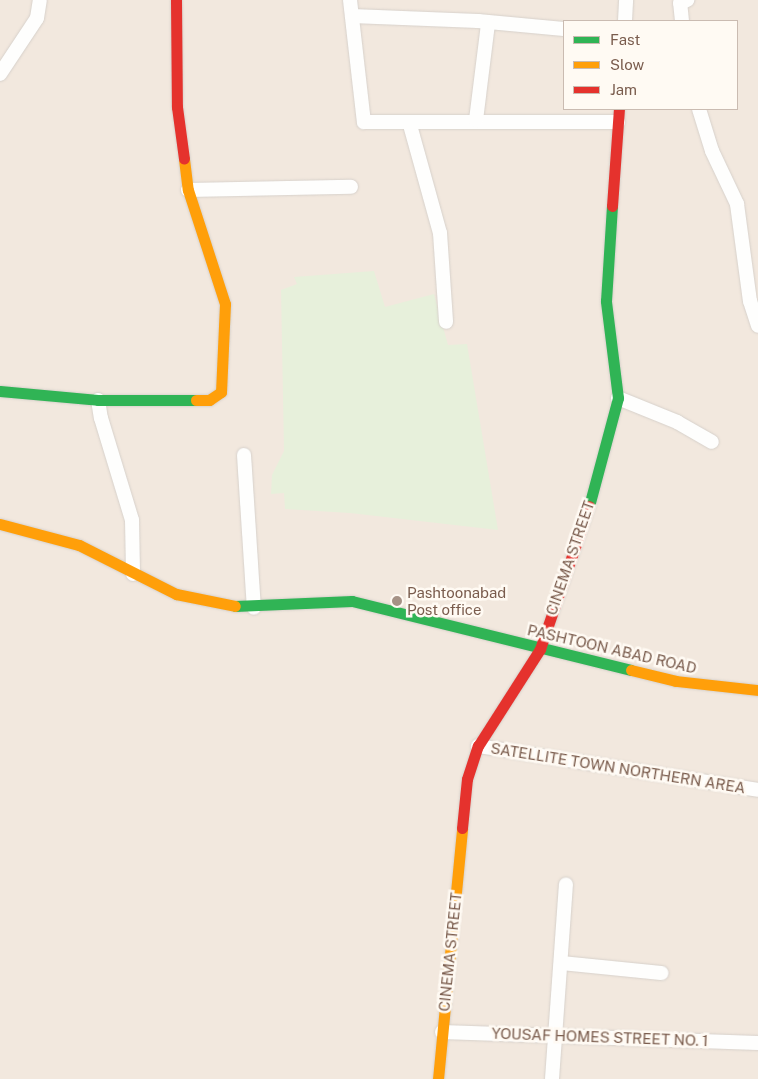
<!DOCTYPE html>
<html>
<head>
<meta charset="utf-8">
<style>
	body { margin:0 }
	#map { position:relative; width:758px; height:1079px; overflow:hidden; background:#f9f5f0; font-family:"Public Sans",sans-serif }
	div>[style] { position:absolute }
	.residential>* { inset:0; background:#f2e8de }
	.green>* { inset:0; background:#e7f0db }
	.roads { filter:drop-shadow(0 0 1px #d7d1cb) drop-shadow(0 0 1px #d7d1cb) }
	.street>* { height:14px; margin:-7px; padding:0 7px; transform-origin:7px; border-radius:7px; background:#fefefd }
	.fast>* { height:11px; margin:-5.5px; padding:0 5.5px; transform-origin:5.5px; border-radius:5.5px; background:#30b455 }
	.slow>* { height:11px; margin:-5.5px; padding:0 5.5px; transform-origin:5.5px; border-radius:5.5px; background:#ff9f0a }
	.jam>* { height:11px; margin:-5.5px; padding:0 5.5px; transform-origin:5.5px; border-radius:5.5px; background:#e5322d }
	.dots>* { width:14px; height:14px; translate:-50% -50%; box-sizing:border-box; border:2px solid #fffaf3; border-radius:50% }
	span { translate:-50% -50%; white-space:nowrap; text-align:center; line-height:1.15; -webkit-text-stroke:5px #fffaf3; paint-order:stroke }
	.street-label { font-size:15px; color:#7a5c4d }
	.poi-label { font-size:15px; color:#7a5c4d }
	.left { translate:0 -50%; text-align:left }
	.legend { position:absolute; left:563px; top:20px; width:175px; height:90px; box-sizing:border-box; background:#fffaf3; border:1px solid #cabbb1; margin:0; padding:6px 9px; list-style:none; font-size:15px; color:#7a5c4d }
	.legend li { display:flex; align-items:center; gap:10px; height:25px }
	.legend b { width:25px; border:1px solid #cabbb1 }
</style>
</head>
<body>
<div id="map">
	<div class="residential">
		<i style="clip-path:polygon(evenodd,0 0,758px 0,758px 1079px,0 1079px,0 0,564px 21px,737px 21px,737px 109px,564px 109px,564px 21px)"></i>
	</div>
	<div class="green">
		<i style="clip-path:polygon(374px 271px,385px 307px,434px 294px,448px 345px,467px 344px,498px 530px,350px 513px,285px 509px,284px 493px,271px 494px,272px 475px,284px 451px,281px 290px,297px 284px,294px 277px)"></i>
	</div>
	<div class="roads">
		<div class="street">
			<i style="left:350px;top:0;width:123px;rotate:83.5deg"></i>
			<i style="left:364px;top:122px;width:254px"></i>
			<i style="left:352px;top:16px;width:126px;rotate:2.3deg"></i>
			<i style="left:478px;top:21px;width:86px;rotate:5.3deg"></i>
			<i style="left:625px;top:21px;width:21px;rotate:-87deg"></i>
			<i style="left:682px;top:21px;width:18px;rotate:-96deg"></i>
			<i style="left:680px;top:3px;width:8px;rotate:-23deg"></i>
			<i style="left:0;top:74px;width:67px;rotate:-56.5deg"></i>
			<i style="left:37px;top:18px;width:18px;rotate:-81deg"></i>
			<i style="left:699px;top:109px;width:44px;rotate:72.8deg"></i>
			<i style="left:712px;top:151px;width:59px;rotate:64.7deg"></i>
			<i style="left:737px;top:204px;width:98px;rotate:82.4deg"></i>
			<i style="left:750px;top:301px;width:26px;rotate:72deg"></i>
			<i style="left:476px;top:120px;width:97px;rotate:-82.9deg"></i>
			<i style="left:410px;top:125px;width:112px;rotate:74.5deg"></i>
			<i style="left:440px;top:233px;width:89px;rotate:86.1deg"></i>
			<i style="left:188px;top:190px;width:163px;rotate:-1.1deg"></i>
			<i style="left:618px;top:398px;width:64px;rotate:22.1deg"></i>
			<i style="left:677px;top:422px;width:40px;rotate:29.7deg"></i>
			<i style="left:98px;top:400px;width:18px;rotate:81deg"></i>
			<i style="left:101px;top:418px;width:107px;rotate:73.1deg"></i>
			<i style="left:132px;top:520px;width:54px;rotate:88.9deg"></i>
			<i style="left:244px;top:455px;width:153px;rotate:86.3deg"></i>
			<i style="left:478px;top:746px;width:283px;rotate:8.9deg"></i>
			<i style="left:561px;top:963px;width:101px;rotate:5.7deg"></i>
			<i style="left:442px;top:1032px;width:316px;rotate:2deg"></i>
			<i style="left:552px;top:1079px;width:195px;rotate:-85.9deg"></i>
		</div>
		<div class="fast">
			<i style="left:0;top:391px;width:98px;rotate:5.2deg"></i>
			<i style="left:98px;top:400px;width:98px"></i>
			<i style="left:589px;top:506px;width:112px;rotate:-75deg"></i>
			<i style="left:618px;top:398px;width:98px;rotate:-97.1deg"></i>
			<i style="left:606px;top:301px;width:95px;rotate:-86.4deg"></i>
			<i style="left:235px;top:606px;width:117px;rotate:-2.4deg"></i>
			<i style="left:352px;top:601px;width:287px;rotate:13.9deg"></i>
		</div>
		<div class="slow">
			<i style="left:184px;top:159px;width:31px;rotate:83deg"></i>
			<i style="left:188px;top:190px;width:120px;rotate:72deg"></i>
			<i style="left:225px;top:304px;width:88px;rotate:92.6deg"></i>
			<i style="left:221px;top:392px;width:14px;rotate:146deg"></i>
			<i style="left:209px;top:400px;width:13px;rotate:180deg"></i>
			<i style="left:0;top:524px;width:82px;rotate:14.9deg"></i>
			<i style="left:79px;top:545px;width:109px;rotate:26.8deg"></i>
			<i style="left:176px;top:594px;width:60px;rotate:11.5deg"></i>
			<i style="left:631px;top:670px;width:46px;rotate:13.7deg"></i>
			<i style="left:676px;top:681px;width:82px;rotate:6.3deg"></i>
			<i style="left:438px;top:1079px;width:252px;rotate:-84.5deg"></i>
		</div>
		<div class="jam">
			<i style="left:176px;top:0;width:107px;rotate:89.5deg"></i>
			<i style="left:177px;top:107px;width:52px;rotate:82.3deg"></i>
			<i style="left:612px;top:206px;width:97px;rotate:-85.9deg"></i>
			<i style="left:462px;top:828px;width:49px;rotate:-84.2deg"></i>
			<i style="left:467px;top:779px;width:35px;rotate:-72deg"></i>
			<i style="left:478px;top:746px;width:115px;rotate:-57.4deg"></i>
			<i style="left:540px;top:649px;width:151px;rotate:-71.1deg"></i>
		</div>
	</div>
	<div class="dots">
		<i style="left:397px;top:601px;background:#a69286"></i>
	</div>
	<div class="street-label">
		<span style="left:570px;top:558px;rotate:-71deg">CINEMA STREET</span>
		<span style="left:612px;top:649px;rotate:13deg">PASHTOON ABAD ROAD</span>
		<span style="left:618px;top:768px;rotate:9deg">SATELLITE TOWN NORTHERN AREA</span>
		<span style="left:450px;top:952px;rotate:-84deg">CINEMA STREET</span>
		<span style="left:600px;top:1037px;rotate:2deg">YOUSAF HOMES STREET NO. 1</span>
	</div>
	<div class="poi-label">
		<span class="left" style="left:407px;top:601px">Pashtoonabad<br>Post office</span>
	</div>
	<ul class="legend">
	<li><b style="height:6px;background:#30b455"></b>Fast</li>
	<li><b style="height:6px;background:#ff9f0a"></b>Slow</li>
	<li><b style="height:6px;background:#e5322d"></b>Jam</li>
	</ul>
</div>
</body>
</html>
